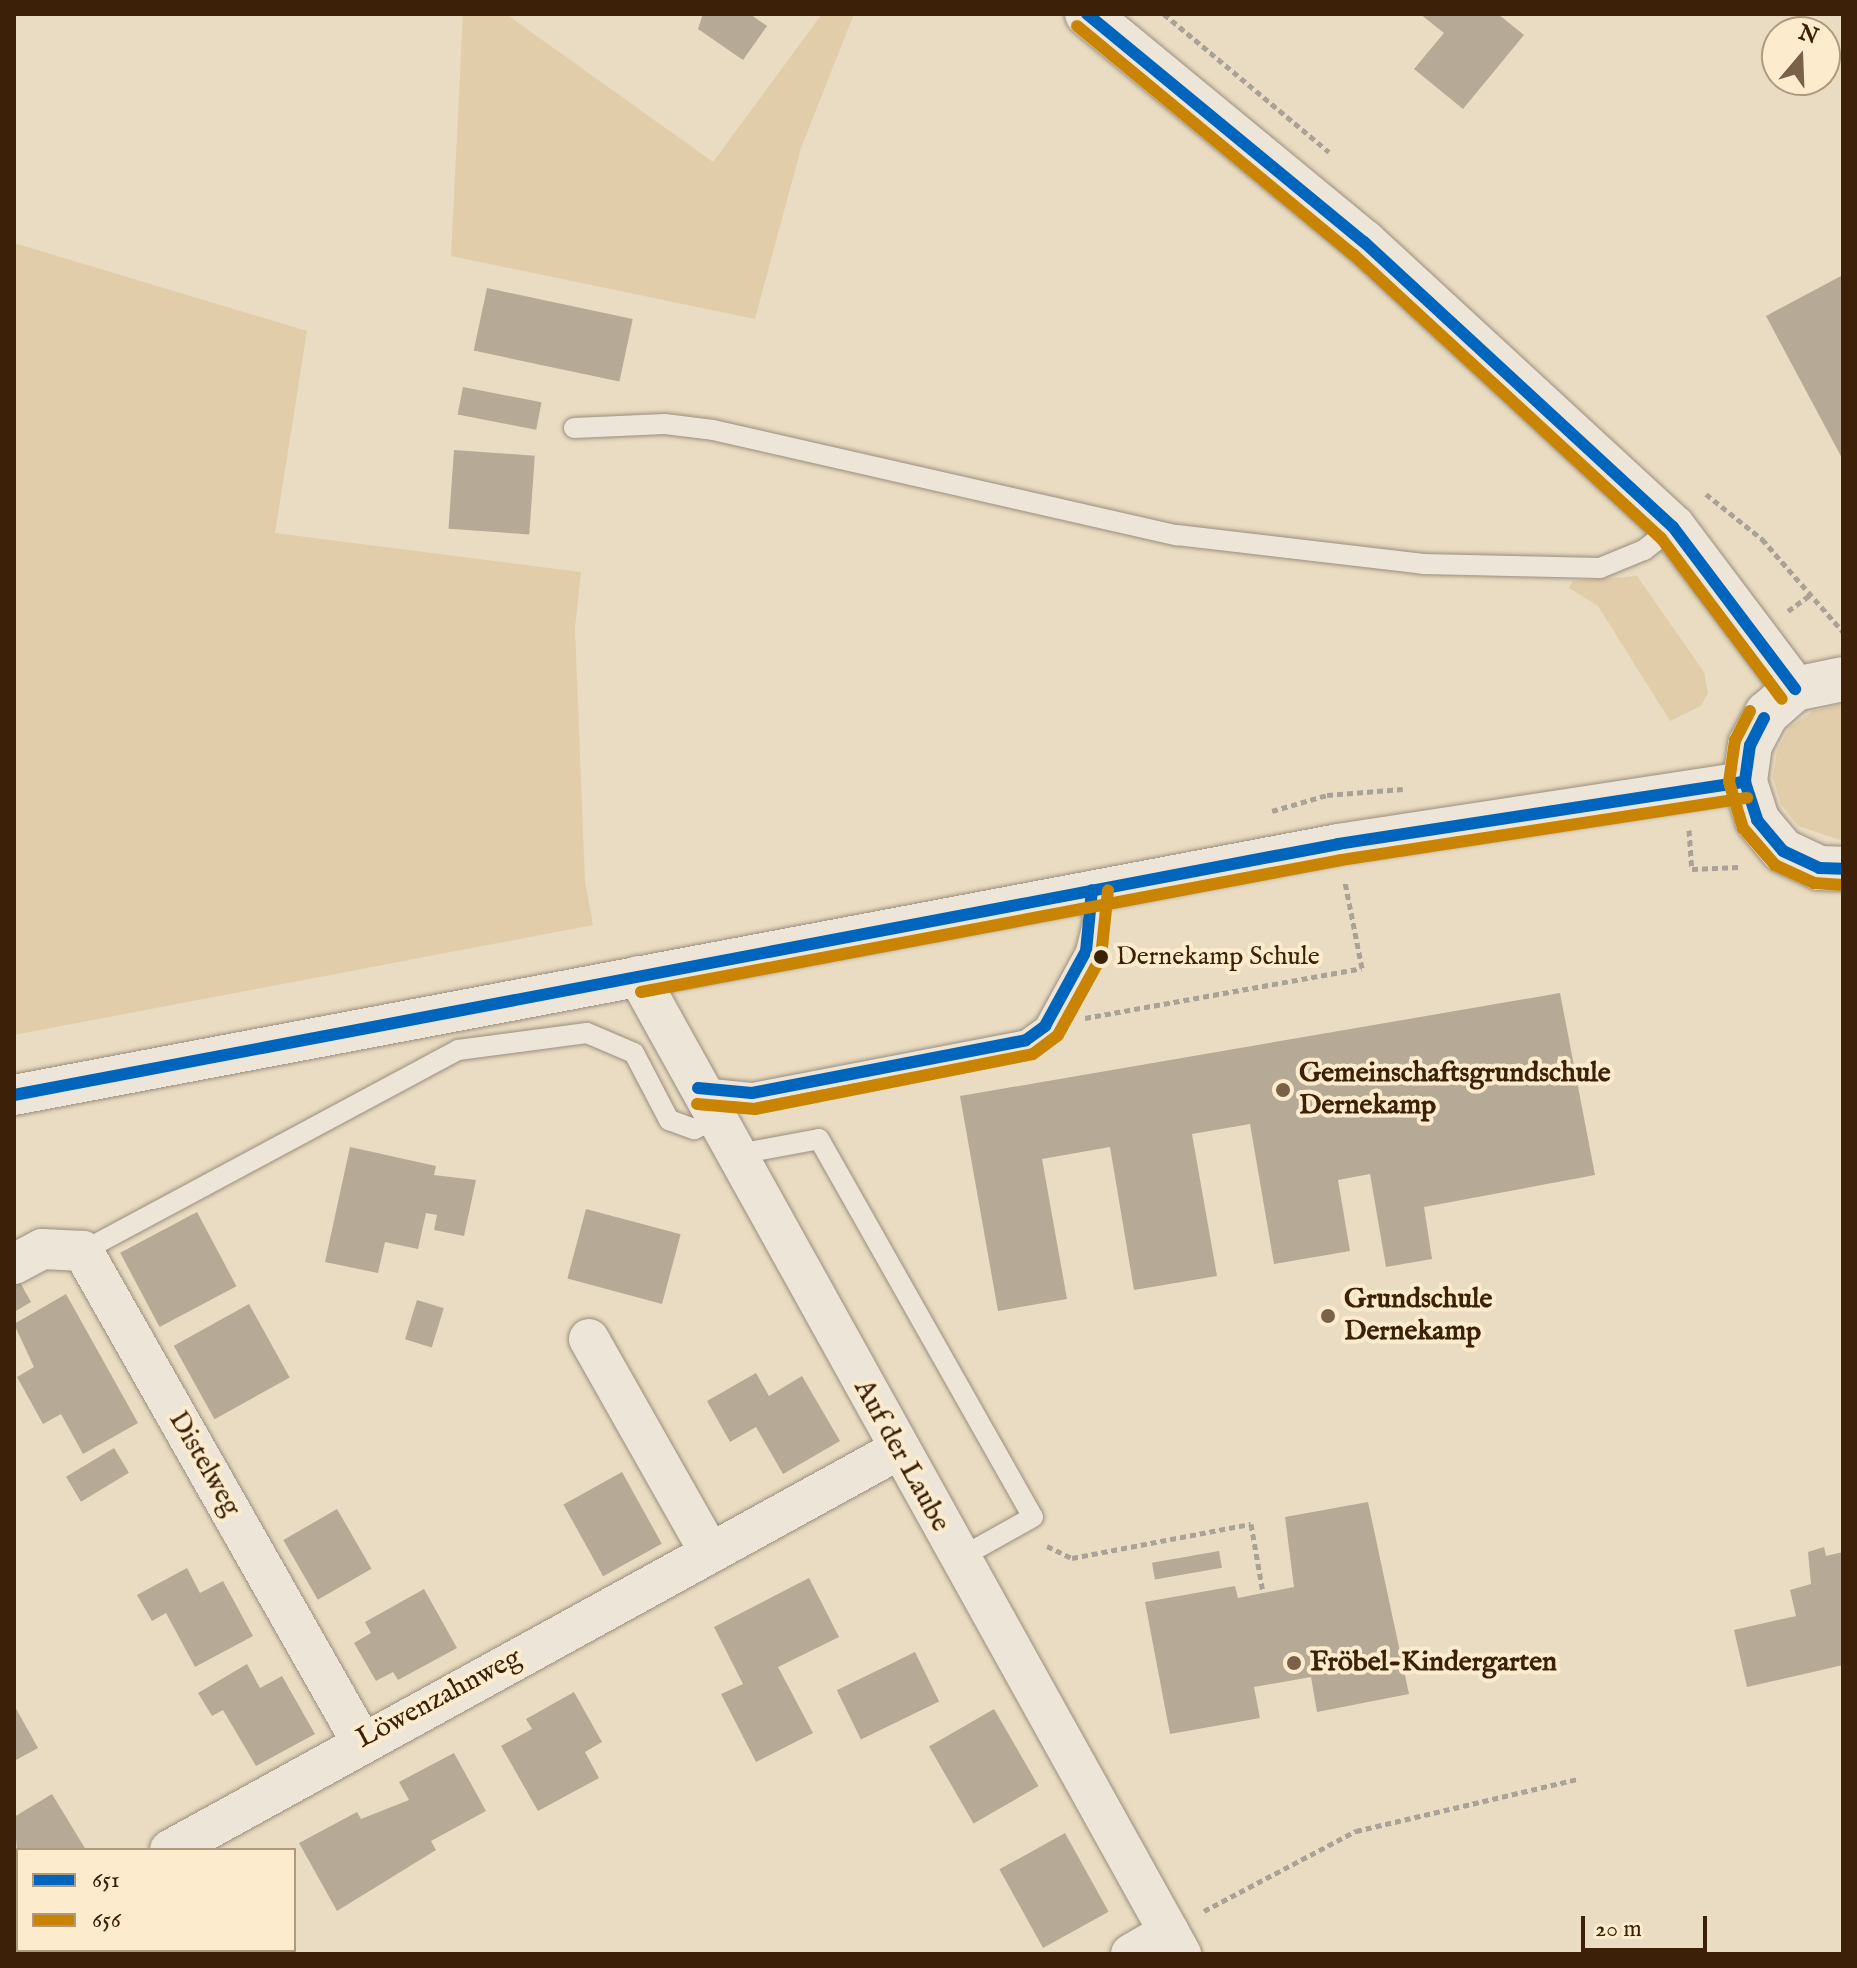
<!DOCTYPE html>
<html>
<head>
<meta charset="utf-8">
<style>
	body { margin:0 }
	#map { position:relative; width:1857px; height:1968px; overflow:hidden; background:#eadcc2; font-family:"IM FELL English",serif }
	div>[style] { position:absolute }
	.green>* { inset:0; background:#e1cda9 }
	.building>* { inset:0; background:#b6aa97; transform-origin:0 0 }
	.path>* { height:5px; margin-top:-2.5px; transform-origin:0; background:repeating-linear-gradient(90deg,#aaa296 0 6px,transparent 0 10px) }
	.roads { filter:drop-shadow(0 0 2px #9a8e7d) drop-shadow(0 0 2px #9a8e7d) }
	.service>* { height:20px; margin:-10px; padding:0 10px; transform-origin:10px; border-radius:10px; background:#ede5d8 }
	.minor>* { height:40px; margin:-20px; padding:0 20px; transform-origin:20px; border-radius:20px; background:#ede5d8 }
	.tertiary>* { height:44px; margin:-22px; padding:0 22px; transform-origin:22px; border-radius:22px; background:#ede5d8 }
	.bus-1>* { height:12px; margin:-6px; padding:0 6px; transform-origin:6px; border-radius:6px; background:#0065bd }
	.bus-2>* { height:12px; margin:-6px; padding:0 6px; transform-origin:6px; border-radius:6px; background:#c88402 }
	.dots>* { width:22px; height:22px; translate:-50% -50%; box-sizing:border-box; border:4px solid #fceccd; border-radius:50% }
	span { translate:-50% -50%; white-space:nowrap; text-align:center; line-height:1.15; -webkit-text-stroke:8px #fceccd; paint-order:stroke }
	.bus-label { font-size:26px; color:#3c2008 }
	.left { translate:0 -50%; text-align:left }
	.poi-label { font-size:28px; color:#3c2008; font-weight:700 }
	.street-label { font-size:28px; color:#3c2008 }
	.frame { position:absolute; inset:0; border:16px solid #3c2008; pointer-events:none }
	.legend { position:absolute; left:16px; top:1848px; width:280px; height:104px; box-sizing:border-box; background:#fceccd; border:2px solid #af9a7e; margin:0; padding:10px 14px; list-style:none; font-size:24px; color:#3c2008 }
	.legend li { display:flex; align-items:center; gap:16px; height:40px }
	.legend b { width:40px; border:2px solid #af9a7e }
	.north { position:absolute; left:1761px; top:16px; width:80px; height:80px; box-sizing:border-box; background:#fceccd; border:2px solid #af9a7e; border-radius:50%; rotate:19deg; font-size:22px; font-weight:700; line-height:32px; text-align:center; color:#3c2008 }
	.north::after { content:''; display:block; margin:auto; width:28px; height:36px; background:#796249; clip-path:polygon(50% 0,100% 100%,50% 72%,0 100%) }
	.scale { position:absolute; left:1581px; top:1916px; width:126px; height:36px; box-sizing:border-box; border:4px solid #3c2008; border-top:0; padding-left:10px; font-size:24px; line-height:28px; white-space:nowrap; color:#3c2008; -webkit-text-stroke:6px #fceccd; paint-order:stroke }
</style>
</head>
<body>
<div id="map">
	<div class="green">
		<i style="clip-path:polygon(463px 14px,506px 14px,713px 162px,822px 14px,854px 14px,801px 148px,755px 319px,451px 256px)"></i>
		<i style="clip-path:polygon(14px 243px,307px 331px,275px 533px,581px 572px,575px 628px,585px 881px,593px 925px,14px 1035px)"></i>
		<i style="clip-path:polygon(1637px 576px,1704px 672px,1708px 693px,1701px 706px,1670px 721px,1598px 606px,1569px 588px,1573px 581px)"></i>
		<i style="clip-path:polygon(1843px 704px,1843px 841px,1798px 826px,1781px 804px,1773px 778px,1777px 751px,1790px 727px,1813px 711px)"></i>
	</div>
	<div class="building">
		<i style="clip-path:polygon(703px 14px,750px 14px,767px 26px,743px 60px,698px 29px)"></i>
		<i style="clip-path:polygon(1420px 14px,1498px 14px,1524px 35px,1463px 109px,1414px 69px,1444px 33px)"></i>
		<i style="clip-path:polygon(1843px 275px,1843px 460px,1766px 316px)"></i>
		<i style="left:487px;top:288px;width:149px;height:64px;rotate:12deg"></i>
		<i style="left:463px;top:387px;width:80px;height:28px;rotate:11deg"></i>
		<i style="left:454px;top:450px;width:81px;height:79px;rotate:4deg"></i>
		<i style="clip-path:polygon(1560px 993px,1595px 1175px,1424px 1207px,1432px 1259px,1386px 1267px,1370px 1174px,1338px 1180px,1350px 1251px,1274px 1264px,1250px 1124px,1192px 1134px,1217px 1276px,1134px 1290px,1110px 1147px,1042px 1159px,1067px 1299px,998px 1311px,960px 1096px)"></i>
		<i style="clip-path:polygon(350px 1147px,436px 1166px,434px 1175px,476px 1180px,464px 1236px,434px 1230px,437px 1215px,426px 1213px,418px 1249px,385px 1242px,378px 1273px,325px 1262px)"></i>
		<i style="left:586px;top:1209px;width:98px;height:72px;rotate:15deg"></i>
		<i style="left:197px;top:1212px;width:84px;height:87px;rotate:62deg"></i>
		<i style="clip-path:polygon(17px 1277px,31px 1302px,14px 1312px,14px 1279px)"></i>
		<i style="clip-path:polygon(66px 1294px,138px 1423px,83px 1454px,61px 1414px,43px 1424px,17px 1377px,34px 1367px,14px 1324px)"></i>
		<i style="left:417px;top:1300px;width:28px;height:41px;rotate:17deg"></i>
		<i style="left:249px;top:1304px;width:84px;height:86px;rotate:61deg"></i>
		<i style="clip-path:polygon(756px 1373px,769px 1396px,802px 1376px,840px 1441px,783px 1474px,756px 1427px,730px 1442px,707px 1401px)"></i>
		<i style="left:114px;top:1448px;width:29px;height:56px;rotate:59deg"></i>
		<i style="left:622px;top:1472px;width:82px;height:67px;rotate:61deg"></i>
		<i style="clip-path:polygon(1368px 1502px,1409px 1694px,1317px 1712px,1311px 1677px,1254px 1687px,1260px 1718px,1170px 1734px,1145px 1602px,1235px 1586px,1238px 1598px,1294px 1587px,1285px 1517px)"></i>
		<i style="left:337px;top:1509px;width:69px;height:62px;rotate:60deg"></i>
		<i style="clip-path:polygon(1824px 1547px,1826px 1556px,1843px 1552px,1843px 1665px,1747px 1687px,1734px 1630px,1796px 1616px,1790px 1590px,1811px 1584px,1808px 1552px)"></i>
		<i style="left:1219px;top:1551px;width:17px;height:68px;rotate:80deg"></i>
		<i style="clip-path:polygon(187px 1568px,200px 1593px,223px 1581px,253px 1636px,195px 1667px,166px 1613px,152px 1621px,137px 1595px)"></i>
		<i style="clip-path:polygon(809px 1578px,839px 1637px,778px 1667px,813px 1733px,756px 1762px,721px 1694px,743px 1684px,714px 1627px)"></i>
		<i style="clip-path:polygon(424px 1589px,457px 1648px,398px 1680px,393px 1672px,376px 1681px,354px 1643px,371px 1633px,365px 1622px)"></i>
		<i style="left:915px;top:1652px;width:55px;height:87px;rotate:64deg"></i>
		<i style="clip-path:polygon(247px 1664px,260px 1688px,282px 1676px,315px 1734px,256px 1766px,223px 1710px,212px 1716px,198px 1693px)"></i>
		<i style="clip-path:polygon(574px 1692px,602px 1742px,585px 1752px,599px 1778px,538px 1811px,501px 1746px,532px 1729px,526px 1719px)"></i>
		<i style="clip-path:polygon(14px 1705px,38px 1748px,14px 1761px)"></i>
		<i style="left:994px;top:1709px;width:89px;height:75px;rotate:60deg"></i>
		<i style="clip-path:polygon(454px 1753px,486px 1811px,431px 1841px,436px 1850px,337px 1911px,299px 1843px,357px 1812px,361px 1819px,409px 1800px,399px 1782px)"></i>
		<i style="clip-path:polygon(52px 1794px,86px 1850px,18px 1850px,18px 1862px,14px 1817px)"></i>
		<i style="left:1065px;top:1833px;width:90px;height:75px;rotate:61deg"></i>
		<i style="left:144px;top:1950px;width:126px;height:4px"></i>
	</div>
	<div class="path">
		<i style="left:1164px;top:14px;width:215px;rotate:39.9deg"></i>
		<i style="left:1706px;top:494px;width:72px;rotate:38.8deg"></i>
		<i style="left:1762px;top:539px;width:123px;rotate:48.9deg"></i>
		<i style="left:1788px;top:611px;width:27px;rotate:-36deg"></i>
		<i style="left:1272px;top:811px;width:57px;rotate:-16.2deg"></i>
		<i style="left:1327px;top:795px;width:76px;rotate:-4.5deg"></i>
		<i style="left:1689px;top:830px;width:39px;rotate:86deg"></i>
		<i style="left:1692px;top:869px;width:47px;rotate:-2.4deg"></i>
		<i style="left:1085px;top:1018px;width:281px;rotate:-10.2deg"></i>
		<i style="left:1362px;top:968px;width:88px;rotate:-101.2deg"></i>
		<i style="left:1047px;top:1546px;width:28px;rotate:26deg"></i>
		<i style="left:1072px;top:1558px;width:182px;rotate:-10.8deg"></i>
		<i style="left:1251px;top:1524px;width:70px;rotate:80.1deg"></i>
		<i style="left:1204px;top:1911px;width:172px;rotate:-27.8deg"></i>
		<i style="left:1356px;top:1831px;width:227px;rotate:-13.2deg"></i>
	</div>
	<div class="roads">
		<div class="service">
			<i style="left:574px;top:428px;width:91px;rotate:-2.5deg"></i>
			<i style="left:665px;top:424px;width:48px;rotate:7.1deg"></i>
			<i style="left:713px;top:430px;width:476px;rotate:12.8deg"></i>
			<i style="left:1177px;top:535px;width:248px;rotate:6.7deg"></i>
			<i style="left:1423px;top:564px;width:177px;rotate:1.3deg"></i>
			<i style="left:1600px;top:568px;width:48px;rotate:-22.2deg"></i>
			<i style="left:1644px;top:550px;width:37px;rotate:-38deg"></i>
			<i style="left:702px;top:1088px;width:50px;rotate:5.7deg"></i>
			<i style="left:752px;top:1093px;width:279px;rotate:-10.9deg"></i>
			<i style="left:1026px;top:1040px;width:24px;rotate:-36deg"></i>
			<i style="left:1045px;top:1026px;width:85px;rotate:-61.3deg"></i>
			<i style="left:1086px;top:951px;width:29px;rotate:-76deg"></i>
			<i style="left:1093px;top:923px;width:33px;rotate:-92deg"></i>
			<i style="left:733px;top:1155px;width:87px;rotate:-10.5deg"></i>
			<i style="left:819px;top:1139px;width:434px;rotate:60.5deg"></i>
			<i style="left:1033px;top:1517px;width:86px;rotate:150.8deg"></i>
			<i style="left:83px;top:1251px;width:425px;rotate:-28.2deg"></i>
			<i style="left:458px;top:1050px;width:130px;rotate:-7.5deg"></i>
			<i style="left:587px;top:1033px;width:51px;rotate:23.1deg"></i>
			<i style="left:634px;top:1053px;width:76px;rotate:62.4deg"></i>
			<i style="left:669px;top:1120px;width:27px;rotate:20deg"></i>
			<i style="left:694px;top:1129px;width:22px;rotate:-24deg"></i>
		</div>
		<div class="minor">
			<i style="left:638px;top:976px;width:1119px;rotate:60.96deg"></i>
			<i style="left:14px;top:1095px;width:1348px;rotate:-10.73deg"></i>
			<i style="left:1338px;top:844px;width:412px;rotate:-8.7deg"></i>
			<i style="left:14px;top:1264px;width:32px;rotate:-28deg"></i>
			<i style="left:42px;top:1249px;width:41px;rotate:2.8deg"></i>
			<i style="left:83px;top:1251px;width:563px;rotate:60.43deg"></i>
			<i style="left:589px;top:1339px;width:246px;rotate:60.5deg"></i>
			<i style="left:170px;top:1850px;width:831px;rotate:-28.79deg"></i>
			<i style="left:14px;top:1939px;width:4px;rotate:-27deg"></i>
			<i style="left:1131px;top:1954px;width:44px;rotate:-30.1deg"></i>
		</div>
		<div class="tertiary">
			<i style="left:1087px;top:14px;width:359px;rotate:39.5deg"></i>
			<i style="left:1364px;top:242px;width:420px;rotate:42.7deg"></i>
			<i style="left:1673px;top:527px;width:203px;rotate:53deg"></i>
			<i style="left:1843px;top:679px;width:49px;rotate:168.2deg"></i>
			<i style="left:1795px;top:689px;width:37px;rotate:139deg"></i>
			<i style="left:1767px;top:713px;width:36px;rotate:118deg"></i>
			<i style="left:1750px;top:745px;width:37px;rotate:98deg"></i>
			<i style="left:1745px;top:782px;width:40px;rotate:72deg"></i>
			<i style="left:1757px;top:820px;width:40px;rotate:50deg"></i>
			<i style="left:1783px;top:851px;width:40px;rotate:25deg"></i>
			<i style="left:1819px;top:868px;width:24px;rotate:2deg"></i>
		</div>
	</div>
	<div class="bus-1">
		<i style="left:1087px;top:14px;width:359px;rotate:39.5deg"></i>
		<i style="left:1364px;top:242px;width:420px;rotate:42.7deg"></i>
		<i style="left:1673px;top:527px;width:203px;rotate:53deg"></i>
		<i style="left:1764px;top:718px;width:30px;rotate:117deg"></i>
		<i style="left:1750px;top:745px;width:37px;rotate:98deg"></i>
		<i style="left:1745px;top:782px;width:40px;rotate:72deg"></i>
		<i style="left:1757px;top:820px;width:40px;rotate:50deg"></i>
		<i style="left:1783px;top:851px;width:40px;rotate:25deg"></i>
		<i style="left:1819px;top:868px;width:24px;rotate:2deg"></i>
		<i style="left:698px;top:1088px;width:54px;rotate:5.3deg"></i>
		<i style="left:752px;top:1093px;width:279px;rotate:-10.9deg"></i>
		<i style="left:1026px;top:1040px;width:24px;rotate:-36deg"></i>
		<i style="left:1045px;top:1026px;width:85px;rotate:-61.3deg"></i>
		<i style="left:1086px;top:951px;width:61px;rotate:-84.4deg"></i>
		<i style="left:14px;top:1095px;width:1348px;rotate:-10.73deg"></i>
		<i style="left:1338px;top:844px;width:412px;rotate:-8.7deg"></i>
	</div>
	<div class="bus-2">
		<i style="left:1077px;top:26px;width:358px;rotate:39.6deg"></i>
		<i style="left:1353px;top:254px;width:419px;rotate:42.7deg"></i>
		<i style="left:1661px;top:538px;width:201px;rotate:53.1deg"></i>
		<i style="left:1750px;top:711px;width:33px;rotate:117deg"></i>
		<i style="left:1735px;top:740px;width:42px;rotate:98.1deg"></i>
		<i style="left:1729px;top:782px;width:48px;rotate:73.1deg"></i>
		<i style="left:1743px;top:828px;width:49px;rotate:49.1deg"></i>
		<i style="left:1775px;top:865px;width:43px;rotate:24.8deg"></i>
		<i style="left:1814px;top:883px;width:28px;rotate:4deg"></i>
		<i style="left:641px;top:992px;width:712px;rotate:-10.68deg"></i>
		<i style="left:1341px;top:860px;width:411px;rotate:-8.7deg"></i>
		<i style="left:697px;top:1104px;width:58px;rotate:4.9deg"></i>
		<i style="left:755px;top:1109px;width:283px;rotate:-11.2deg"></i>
		<i style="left:1033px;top:1054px;width:31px;rotate:-37deg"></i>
		<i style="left:1058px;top:1035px;width:89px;rotate:-61.1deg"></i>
		<i style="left:1101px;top:957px;width:67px;rotate:-84deg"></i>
	</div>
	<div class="dots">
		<i style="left:1101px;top:957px;background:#3c2008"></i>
		<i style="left:1283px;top:1090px;background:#796249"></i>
		<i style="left:1328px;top:1316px;background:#796249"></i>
		<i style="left:1294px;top:1663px;background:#796249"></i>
	</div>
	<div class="bus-label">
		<span class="left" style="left:1116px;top:957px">Dernekamp Schule</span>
	</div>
	<div class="poi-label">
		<span class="left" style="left:1299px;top:1090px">Gemeinschaftsgrundschule<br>Dernekamp</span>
		<span class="left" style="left:1344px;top:1316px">Grundschule<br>Dernekamp</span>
		<span class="left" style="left:1310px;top:1663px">Fröbel-Kindergarten</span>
	</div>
	<div class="street-label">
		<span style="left:901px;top:1456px;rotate:61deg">Auf der Laube</span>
		<span style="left:204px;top:1464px;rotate:60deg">Distelweg</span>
		<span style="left:439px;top:1699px;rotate:-28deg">Löwenzahnweg</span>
	</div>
	<div class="frame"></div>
	<ul class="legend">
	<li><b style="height:10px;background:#0065bd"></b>651</li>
	<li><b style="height:10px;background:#c88402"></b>656</li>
	</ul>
	<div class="north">N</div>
	<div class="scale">20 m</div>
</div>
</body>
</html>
